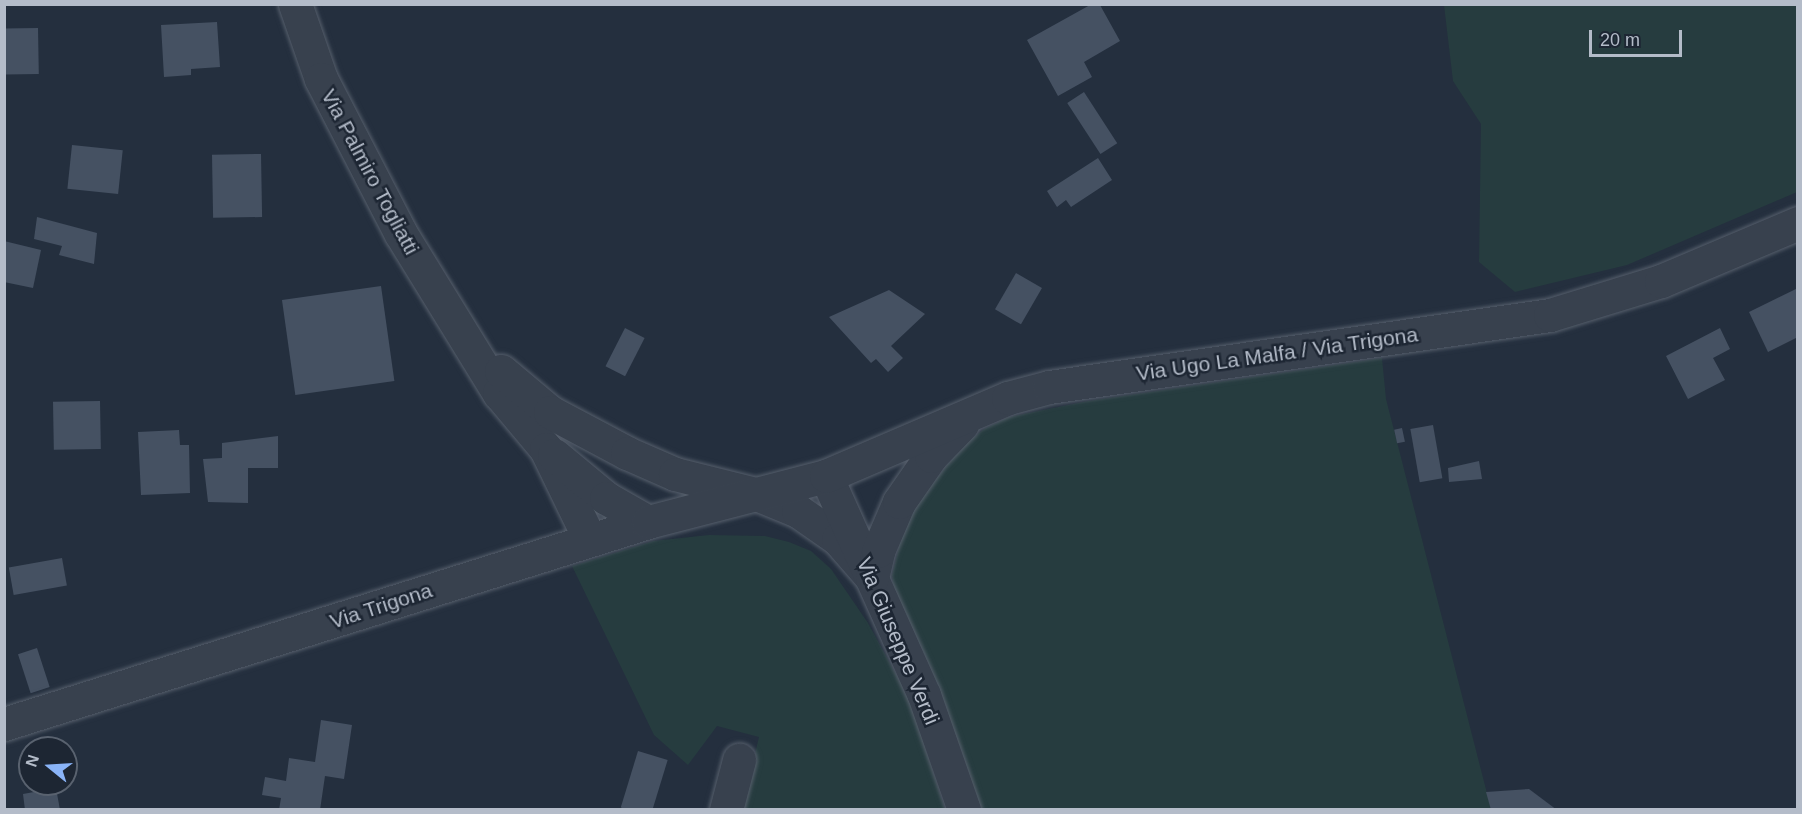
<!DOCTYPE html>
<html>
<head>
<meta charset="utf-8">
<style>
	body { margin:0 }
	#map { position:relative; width:1802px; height:814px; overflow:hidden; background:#242f3e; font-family:Arial,sans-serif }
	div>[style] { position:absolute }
	.green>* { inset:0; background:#263c3f }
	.building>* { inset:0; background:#455162; transform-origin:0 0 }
	.roads { filter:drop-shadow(0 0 2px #565f6c) drop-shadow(0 0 2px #565f6c) }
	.minor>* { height:33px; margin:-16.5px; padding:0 16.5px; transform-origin:16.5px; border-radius:16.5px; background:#38414e }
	span { translate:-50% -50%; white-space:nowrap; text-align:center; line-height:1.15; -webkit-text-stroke:5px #1d2633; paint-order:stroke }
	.street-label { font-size:21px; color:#b4bcc9 }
	.frame { position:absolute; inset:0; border:6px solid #b4bcc9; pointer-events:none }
	.north { position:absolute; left:18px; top:736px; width:60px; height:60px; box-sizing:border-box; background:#1d2633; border:2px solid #59626f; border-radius:50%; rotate:288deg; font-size:16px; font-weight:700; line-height:24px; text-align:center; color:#b4bcc9 }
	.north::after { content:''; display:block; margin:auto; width:21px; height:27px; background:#8ab4f8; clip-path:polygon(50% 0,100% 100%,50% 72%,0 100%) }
	.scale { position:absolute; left:1589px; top:30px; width:93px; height:27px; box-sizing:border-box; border:3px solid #b4bcc9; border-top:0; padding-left:8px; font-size:18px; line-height:21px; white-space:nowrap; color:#b4bcc9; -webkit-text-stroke:4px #1d2633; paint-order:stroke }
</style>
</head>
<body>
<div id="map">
	<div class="green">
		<i style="clip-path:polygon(1444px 5px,1797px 5px,1797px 192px,1627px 265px,1515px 292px,1479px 262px,1481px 124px,1453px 81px)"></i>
		<i style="clip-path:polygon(1382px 358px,1386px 399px,1491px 809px,980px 809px,895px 599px,892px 575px,905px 522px,914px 506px,962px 447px,984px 429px,1009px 417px,1088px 401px)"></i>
		<i style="clip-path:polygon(709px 535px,765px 536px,789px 542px,811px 551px,831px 569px,868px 623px,909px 698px,945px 809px,742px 809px,759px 737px,717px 726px,688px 765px,654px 735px,572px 566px,653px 541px)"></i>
	</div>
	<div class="building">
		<i style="clip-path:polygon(1090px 5px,1100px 5px,1120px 41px,1084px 62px,1092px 77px,1058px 96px,1027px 40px)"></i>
		<i style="clip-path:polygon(217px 22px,220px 67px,191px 69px,191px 75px,164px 77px,161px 25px)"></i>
		<i style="left:38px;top:28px;width:46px;height:34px;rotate:89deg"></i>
		<i style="left:1084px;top:92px;width:61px;height:20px;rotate:57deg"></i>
		<i style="left:72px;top:145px;width:51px;height:44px;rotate:6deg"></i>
		<i style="left:261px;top:154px;width:63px;height:49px;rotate:89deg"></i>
		<i style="clip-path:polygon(1098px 158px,1112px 180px,1071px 207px,1066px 200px,1057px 207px,1047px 191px)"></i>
		<i style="clip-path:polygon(37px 217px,97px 233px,94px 264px,59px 255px,62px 246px,34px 239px)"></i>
		<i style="clip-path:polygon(4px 241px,41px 250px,33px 288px,4px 282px)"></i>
		<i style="left:1016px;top:273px;width:30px;height:42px;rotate:30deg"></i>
		<i style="left:381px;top:286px;width:96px;height:100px;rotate:82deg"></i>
		<i style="clip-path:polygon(1798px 288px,1798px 337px,1768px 352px,1749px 312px)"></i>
		<i style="clip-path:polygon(889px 290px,925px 314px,891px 346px,903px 358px,888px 372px,876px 359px,871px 363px,829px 317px)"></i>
		<i style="left:625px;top:328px;width:22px;height:43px;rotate:27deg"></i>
		<i style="clip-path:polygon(1720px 328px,1730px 349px,1713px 358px,1725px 380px,1688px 399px,1666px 356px)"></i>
		<i style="left:100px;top:401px;width:48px;height:47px;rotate:89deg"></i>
		<i style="left:1433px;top:425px;width:54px;height:23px;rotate:80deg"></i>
		<i style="left:1402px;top:428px;width:14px;height:8px;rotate:78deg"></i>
		<i style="clip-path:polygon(179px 430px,180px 445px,189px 445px,190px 493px,141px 495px,138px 432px)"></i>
		<i style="clip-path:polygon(278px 436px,278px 468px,248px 468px,248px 503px,208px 502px,203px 459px,222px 458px,222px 443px)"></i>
		<i style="clip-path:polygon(1479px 461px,1482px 479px,1449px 482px,1448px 468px)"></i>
		<i style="left:62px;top:558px;width:28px;height:54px;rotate:80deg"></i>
		<i style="left:37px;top:648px;width:41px;height:20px;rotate:72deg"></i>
		<i style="clip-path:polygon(321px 720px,352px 725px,344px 779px,325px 776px,320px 810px,279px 810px,281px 798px,262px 795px,265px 777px,286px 781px,289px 758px,315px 762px)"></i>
		<i style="left:638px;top:751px;width:31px;height:59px;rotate:17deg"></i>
		<i style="clip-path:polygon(56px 788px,60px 810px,25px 810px,23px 794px)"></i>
		<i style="clip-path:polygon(1529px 789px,1557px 810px,1491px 810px,1486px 792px)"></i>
	</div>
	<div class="roads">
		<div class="minor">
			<i style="left:295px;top:4px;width:79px;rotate:70.9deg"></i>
			<i style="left:321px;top:79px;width:174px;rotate:62.7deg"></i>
			<i style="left:401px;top:234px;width:187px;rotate:58.4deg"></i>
			<i style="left:499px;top:393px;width:73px;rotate:50deg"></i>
			<i style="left:546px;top:449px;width:101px;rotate:64.2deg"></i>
			<i style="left:501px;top:371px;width:64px;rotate:39.9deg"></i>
			<i style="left:550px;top:412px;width:87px;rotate:28deg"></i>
			<i style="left:627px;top:453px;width:52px;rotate:23.6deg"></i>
			<i style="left:675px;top:474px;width:87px;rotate:14deg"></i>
			<i style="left:759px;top:495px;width:42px;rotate:22.3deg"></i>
			<i style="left:798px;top:511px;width:49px;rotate:35deg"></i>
			<i style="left:838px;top:539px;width:52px;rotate:48.9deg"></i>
			<i style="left:554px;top:455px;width:67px;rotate:39.6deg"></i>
			<i style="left:606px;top:498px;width:48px;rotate:29.7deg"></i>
			<i style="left:826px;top:476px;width:240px;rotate:65.9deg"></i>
			<i style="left:924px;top:695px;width:122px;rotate:70.8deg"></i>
			<i style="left:872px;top:578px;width:28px;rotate:-77deg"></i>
			<i style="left:878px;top:551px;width:53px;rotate:-66.8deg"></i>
			<i style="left:899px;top:502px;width:56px;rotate:-55.2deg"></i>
			<i style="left:931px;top:456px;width:45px;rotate:-45.9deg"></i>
			<i style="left:4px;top:724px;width:675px;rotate:-17.41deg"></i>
			<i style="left:648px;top:522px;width:184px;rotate:-14.5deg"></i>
			<i style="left:826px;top:476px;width:198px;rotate:-23.2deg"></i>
			<i style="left:1008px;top:398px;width:42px;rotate:-15deg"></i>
			<i style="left:1049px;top:387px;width:506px;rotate:-8.18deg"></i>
			<i style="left:1550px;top:315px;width:116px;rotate:-17deg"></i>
			<i style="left:1661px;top:281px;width:149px;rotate:-22.9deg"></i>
			<i style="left:726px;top:810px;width:52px;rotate:-75.4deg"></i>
		</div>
	</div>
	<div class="street-label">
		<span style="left:370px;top:172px;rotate:62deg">Via Palmiro Togliatti</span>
		<span style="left:1277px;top:354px;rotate:-8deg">Via Ugo La Malfa / Via Trigona</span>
		<span style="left:381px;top:606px;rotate:-18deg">Via Trigona</span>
		<span style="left:898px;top:641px;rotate:67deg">Via Giuseppe Verdi</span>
	</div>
	<div class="frame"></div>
	<div class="north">N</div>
	<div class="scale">20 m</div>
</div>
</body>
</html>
